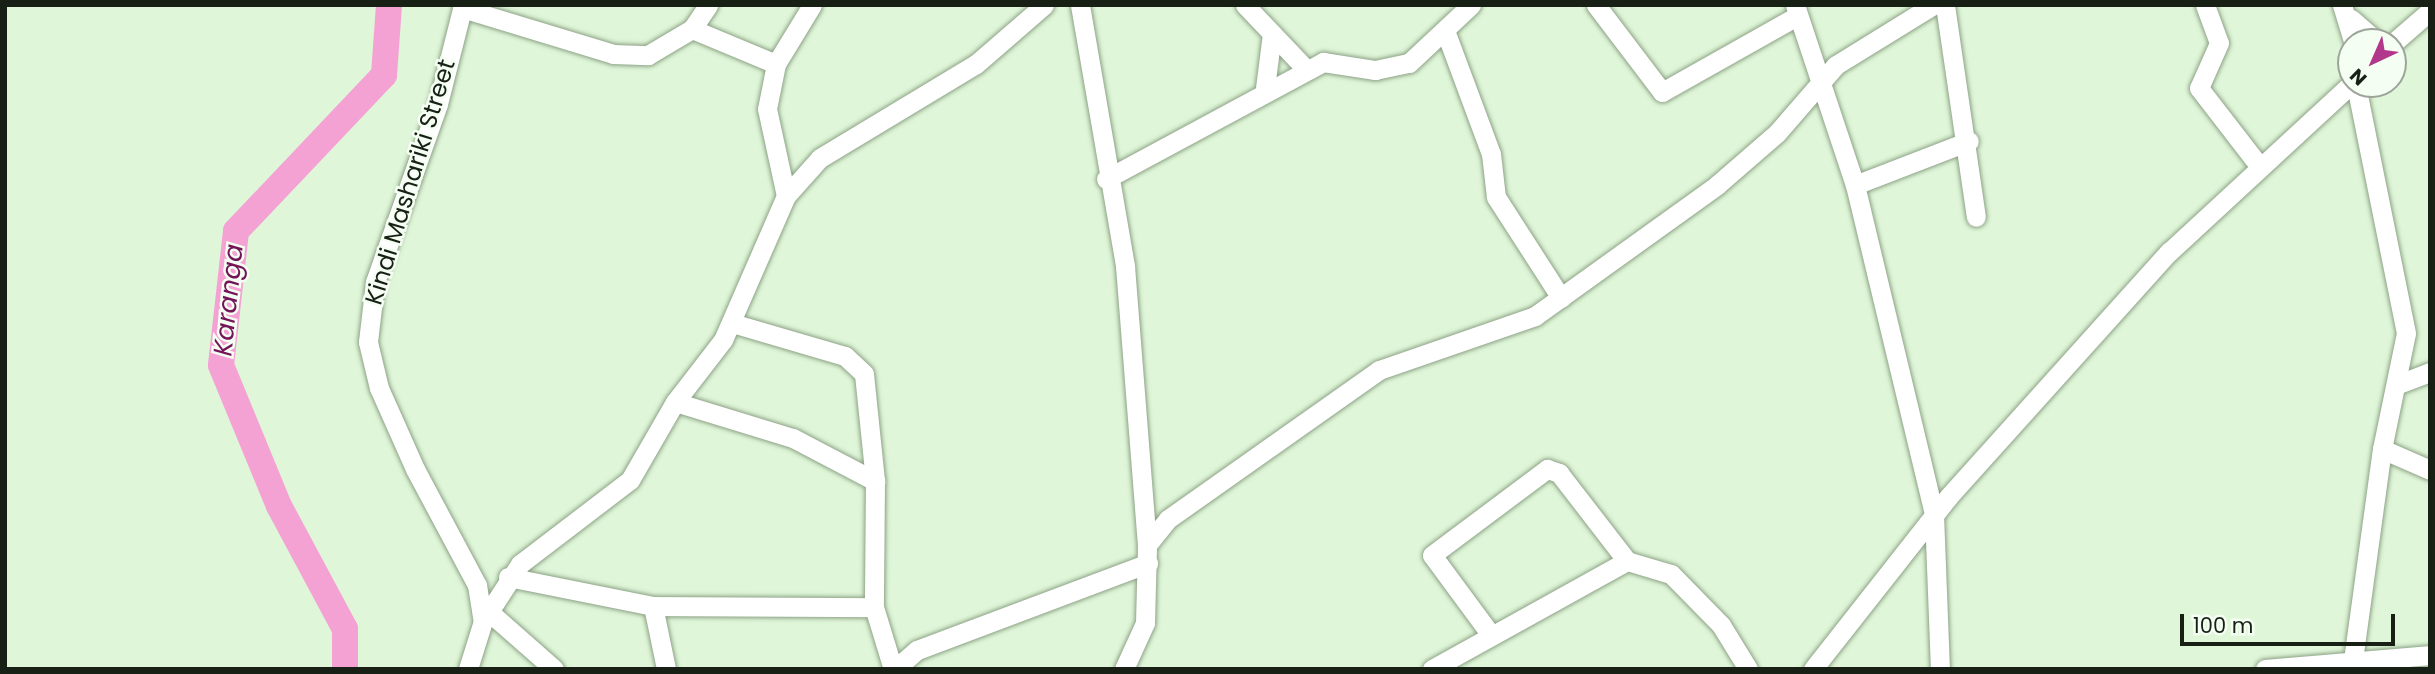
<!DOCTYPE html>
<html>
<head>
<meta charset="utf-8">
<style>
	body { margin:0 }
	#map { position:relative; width:2435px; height:674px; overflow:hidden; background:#dff6d8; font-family:Poppins,sans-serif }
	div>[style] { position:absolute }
	.river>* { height:26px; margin:-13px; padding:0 13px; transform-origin:13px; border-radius:13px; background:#f4a1d4 }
	.roads { filter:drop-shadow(0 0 2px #8da286) drop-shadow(0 0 2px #8da286) }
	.minor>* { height:19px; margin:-9.5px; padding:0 9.5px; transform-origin:9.5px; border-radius:9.5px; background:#fff }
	span { translate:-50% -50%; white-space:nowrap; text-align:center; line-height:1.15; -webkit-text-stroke:5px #f5fef2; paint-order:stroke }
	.street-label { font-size:24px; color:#182015 }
	.water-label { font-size:26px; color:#741458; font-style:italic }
	.frame { position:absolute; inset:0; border:7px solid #182015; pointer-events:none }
	.north { position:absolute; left:2337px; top:28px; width:70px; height:70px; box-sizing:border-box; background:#f5fef2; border:2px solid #9da59a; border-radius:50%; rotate:224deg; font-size:19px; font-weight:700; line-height:28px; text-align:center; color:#182015 }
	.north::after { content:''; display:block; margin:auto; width:24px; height:32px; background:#b2388c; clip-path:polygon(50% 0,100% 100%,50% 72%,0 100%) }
	.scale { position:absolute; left:2180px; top:614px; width:215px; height:32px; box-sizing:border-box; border:4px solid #182015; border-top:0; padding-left:9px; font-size:21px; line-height:24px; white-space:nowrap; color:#182015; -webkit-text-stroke:5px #f5fef2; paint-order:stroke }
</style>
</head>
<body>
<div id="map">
	<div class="river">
		<i style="left:345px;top:669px;width:40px;rotate:-90deg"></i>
		<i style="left:345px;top:629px;width:140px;rotate:-118.2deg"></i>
		<i style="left:279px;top:506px;width:152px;rotate:-112.4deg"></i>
		<i style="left:221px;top:365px;width:135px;rotate:-83.6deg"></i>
		<i style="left:236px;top:231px;width:215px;rotate:-46.5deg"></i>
		<i style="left:384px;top:75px;width:70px;rotate:-85.9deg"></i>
	</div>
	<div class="roads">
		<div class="minor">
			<i style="left:463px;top:5px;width:102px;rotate:104.2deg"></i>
			<i style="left:438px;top:104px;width:189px;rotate:109.5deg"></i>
			<i style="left:375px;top:282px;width:60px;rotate:96.7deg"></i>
			<i style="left:368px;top:342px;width:47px;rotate:76.6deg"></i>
			<i style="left:379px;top:388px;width:89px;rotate:66deg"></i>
			<i style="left:415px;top:469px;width:132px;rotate:61.9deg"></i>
			<i style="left:477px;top:585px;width:36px;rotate:81deg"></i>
			<i style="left:483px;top:621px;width:50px;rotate:107.4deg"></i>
			<i style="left:1080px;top:5px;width:265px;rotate:80.2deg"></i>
			<i style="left:1125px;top:266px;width:280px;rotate:85.5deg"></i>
			<i style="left:1245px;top:5px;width:88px;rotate:46.4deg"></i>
			<i style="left:1596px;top:5px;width:109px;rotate:52.8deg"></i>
			<i style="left:1662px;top:92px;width:155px;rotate:-29.4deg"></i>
			<i style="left:1795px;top:5px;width:190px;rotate:71.6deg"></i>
			<i style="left:1855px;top:185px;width:338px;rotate:76.5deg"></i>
			<i style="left:1934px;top:514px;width:155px;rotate:87.8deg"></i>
			<i style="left:1945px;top:5px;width:214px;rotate:81.7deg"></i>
			<i style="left:2205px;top:5px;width:40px;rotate:69.8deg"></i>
			<i style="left:2219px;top:43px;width:49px;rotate:114deg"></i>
			<i style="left:2199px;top:88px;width:100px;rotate:52.3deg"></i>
			<i style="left:2342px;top:5px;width:39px;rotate:73deg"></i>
			<i style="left:462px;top:8px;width:158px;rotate:16.9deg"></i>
			<i style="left:613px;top:54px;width:35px;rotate:2deg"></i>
			<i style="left:648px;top:55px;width:51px;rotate:-30.6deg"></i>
			<i style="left:692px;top:29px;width:91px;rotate:22.6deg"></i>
			<i style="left:2351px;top:19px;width:35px;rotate:41deg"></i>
			<i style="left:692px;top:29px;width:29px;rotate:-56deg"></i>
			<i style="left:1446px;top:33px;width:129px;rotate:69.6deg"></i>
			<i style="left:1491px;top:154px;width:43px;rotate:83.4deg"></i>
			<i style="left:1496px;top:197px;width:120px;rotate:57.2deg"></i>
			<i style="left:2393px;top:43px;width:49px;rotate:-40.9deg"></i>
			<i style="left:1265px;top:88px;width:55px;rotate:-82.7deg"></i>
			<i style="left:1106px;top:179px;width:247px;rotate:-28.3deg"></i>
			<i style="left:1323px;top:62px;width:53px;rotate:8.7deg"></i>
			<i style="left:1375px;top:70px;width:35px;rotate:-12deg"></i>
			<i style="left:1409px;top:63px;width:85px;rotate:-43.1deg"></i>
			<i style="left:1855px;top:185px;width:122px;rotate:-21.1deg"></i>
			<i style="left:786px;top:196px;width:51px;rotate:-48.2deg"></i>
			<i style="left:820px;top:158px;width:182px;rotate:-31.1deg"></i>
			<i style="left:976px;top:64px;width:90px;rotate:-40.9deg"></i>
			<i style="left:732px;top:323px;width:118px;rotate:16.3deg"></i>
			<i style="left:845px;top:356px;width:26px;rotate:43deg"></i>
			<i style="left:864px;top:374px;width:108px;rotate:84.1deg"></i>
			<i style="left:875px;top:481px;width:126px;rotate:90.5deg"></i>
			<i style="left:874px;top:607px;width:65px;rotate:73deg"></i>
			<i style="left:2396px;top:385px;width:36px;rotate:-21deg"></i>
			<i style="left:675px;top:402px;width:123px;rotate:17deg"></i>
			<i style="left:793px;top:438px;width:93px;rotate:27.7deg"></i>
			<i style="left:2382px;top:449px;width:52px;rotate:23.6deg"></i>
			<i style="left:508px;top:577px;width:148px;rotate:11.3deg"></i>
			<i style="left:653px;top:606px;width:64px;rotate:78.3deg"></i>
			<i style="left:653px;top:606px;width:221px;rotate:0.3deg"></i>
			<i style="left:488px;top:611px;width:88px;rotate:41.3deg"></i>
			<i style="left:483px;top:621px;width:68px;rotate:-57deg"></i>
			<i style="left:520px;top:564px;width:138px;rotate:-37.4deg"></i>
			<i style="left:630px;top:480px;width:90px;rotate:-60deg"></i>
			<i style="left:675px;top:402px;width:78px;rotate:-52.3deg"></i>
			<i style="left:723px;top:340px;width:157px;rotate:-66.4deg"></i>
			<i style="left:786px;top:196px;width:89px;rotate:-102.3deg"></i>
			<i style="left:767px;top:109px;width:46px;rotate:-78.7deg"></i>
			<i style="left:776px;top:64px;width:69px;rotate:-58.6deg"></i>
			<i style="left:1491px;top:635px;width:99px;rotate:-126.4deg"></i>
			<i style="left:1432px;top:555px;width:144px;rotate:-36.8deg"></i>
			<i style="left:1547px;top:469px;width:13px;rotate:18deg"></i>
			<i style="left:1559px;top:473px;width:111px;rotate:52.3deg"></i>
			<i style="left:2353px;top:660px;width:213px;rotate:-82.2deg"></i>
			<i style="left:2382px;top:449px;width:118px;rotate:-78.3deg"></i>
			<i style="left:2406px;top:333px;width:254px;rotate:-101.4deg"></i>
			<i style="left:895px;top:669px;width:29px;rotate:-41deg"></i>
			<i style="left:917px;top:650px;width:247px;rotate:-20.6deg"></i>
			<i style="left:1124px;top:669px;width:51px;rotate:-65.5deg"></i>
			<i style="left:1145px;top:623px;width:78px;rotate:-88.5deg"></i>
			<i style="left:1147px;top:545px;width:33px;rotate:-51deg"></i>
			<i style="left:1168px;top:519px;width:258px;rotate:-35.2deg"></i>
			<i style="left:1379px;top:370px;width:165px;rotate:-19.1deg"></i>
			<i style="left:1535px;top:316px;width:224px;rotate:-35.7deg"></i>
			<i style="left:1717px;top:185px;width:79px;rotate:-40.9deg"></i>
			<i style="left:1777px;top:133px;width:90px;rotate:-49.1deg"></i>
			<i style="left:1836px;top:65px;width:114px;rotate:-31.7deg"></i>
			<i style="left:1432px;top:669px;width:223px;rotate:-29deg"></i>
			<i style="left:1627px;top:561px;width:46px;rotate:16.5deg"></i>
			<i style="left:1671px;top:574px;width:71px;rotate:45.6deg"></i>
			<i style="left:1721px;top:625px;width:52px;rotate:58.5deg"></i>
			<i style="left:1813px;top:669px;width:220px;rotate:-51.8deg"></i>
			<i style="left:1949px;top:496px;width:329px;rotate:-48deg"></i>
			<i style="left:2169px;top:252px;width:248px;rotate:-42.7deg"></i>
			<i style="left:2265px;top:669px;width:166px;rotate:-4.8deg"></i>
		</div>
	</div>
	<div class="street-label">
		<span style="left:410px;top:182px;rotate:-73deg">Kindi Mashariki Street</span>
	</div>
	<div class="water-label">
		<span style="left:229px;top:300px;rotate:-84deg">Karanga</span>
	</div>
	<div class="frame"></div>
	<div class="north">N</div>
	<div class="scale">100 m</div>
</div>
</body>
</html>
